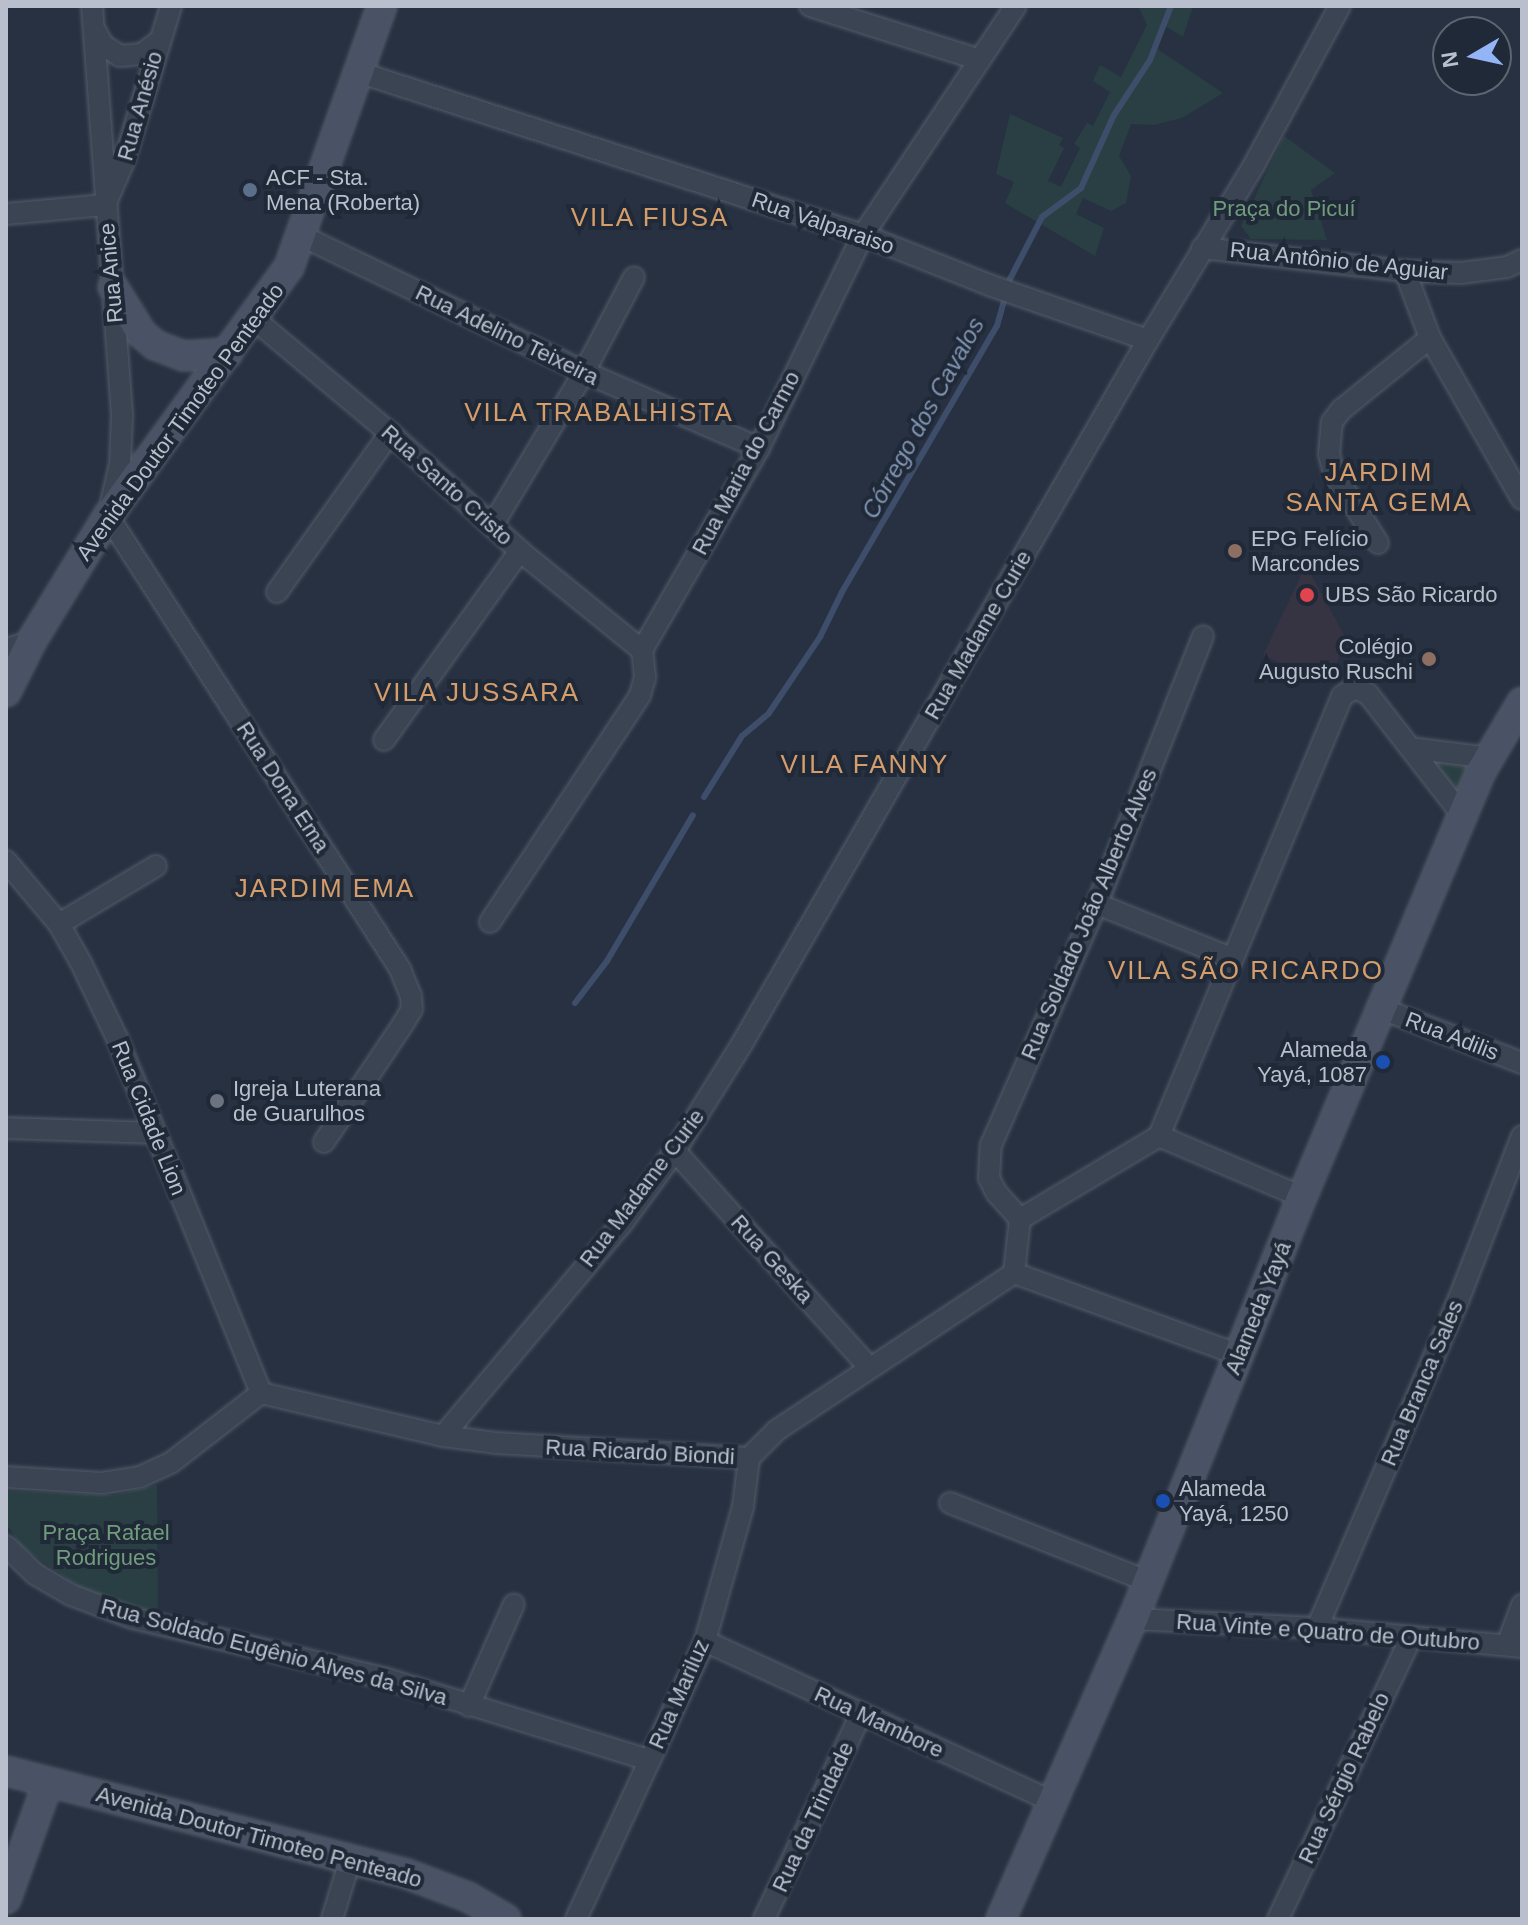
<!DOCTYPE html>
<html>
<head>
<meta charset="utf-8">
<style>
	body { margin:0 }
	#map { position:relative; width:1528px; height:1925px; overflow:hidden; background:#273142; font-family:Arial,sans-serif }
	div>[style] { position:absolute }
	.medical>* { inset:0; background:#363343 }
	.green>* { inset:0; background:#293f43 }
	.stream>* { height:6px; margin:-3px; padding:0 3px; transform-origin:3px; border-radius:3px; background:#3e4e6a }
	.roads { filter:drop-shadow(0 0 2px #545c69) drop-shadow(0 0 2px #545c69) }
	.street>* { height:20px; margin:-10px; padding:0 10px; transform-origin:10px; border-radius:10px; background:#3b4452 }
	.secondary>* { height:28px; margin:-14px; padding:0 14px; transform-origin:14px; border-radius:14px; background:#4a5365 }
	.dots>* { width:22px; height:22px; translate:-50% -50%; box-sizing:border-box; border:4px solid #202937; border-radius:50% }
	span { translate:-50% -50%; white-space:nowrap; text-align:center; line-height:1.15; -webkit-text-stroke:8px #202937; paint-order:stroke }
	.street-label { font-size:22px; color:#b9bfcc }
	.poi-label { font-size:22px; color:#b9bfcc }
	.left { translate:0 -50%; text-align:left }
	.right { translate:-100% -50%; text-align:right }
	.park-label { font-size:22px; color:#709c7c }
	.water-label { font-size:24px; color:#8194b2; font-style:italic }
	.quarter-label { font-size:26px; color:#d49d6b; letter-spacing:2px }
	.frame { position:absolute; inset:0; border:8px solid #b9bfcc; pointer-events:none }
	.north { position:absolute; left:1432px; top:16px; width:80px; height:80px; box-sizing:border-box; background:#202937; border:2px solid #5d6573; border-radius:50%; rotate:261deg; font-size:22px; font-weight:700; line-height:32px; text-align:center; color:#b9bfcc }
	.north::after { content:''; display:block; margin:auto; width:28px; height:36px; background:#93b5f6; clip-path:polygon(50% 0,100% 100%,50% 72%,0 100%) }
</style>
</head>
<body>
<div id="map">
	<div class="medical">
		<i style="clip-path:polygon(1306px 565px,1347px 640px,1327px 684px,1263px 655px)"></i>
	</div>
	<div class="green">
		<i style="clip-path:polygon(1138px 6px,1193px 6px,1183px 37px,1164px 25px,1153px 46px,1223px 93px,1182px 118px,1154px 125px,1131px 124px,1119px 156px,1131px 176px,1126px 203px,1111px 211px,1083px 198px,1076px 214px,1104px 228px,1095px 256px,1005px 203px,1014px 182px,996px 174px,1010px 114px,1063px 138px,1059px 145px,1064px 148px,1048px 181px,1061px 187px,1080px 148px,1074px 144px,1087px 123px,1093px 126px,1110px 92px,1093px 81px,1100px 65px,1121px 77px,1147px 25px)"></i>
		<i style="clip-path:polygon(1284px 136px,1335px 173px,1311px 190px,1327px 240px,1251px 239px,1241px 226px)"></i>
		<i style="clip-path:polygon(1424px 756px,1469px 764px,1456px 800px)"></i>
		<i style="clip-path:polygon(157px 1485px,158px 1614px,81px 1588px,22px 1547px,6px 1524px,6px 1494px,10px 1491px,114px 1495px)"></i>
	</div>
	<div class="stream">
		<i style="left:704px;top:797px;width:72px;rotate:-58.1deg"></i>
		<i style="left:742px;top:736px;width:35px;rotate:-40deg"></i>
		<i style="left:769px;top:713px;width:92px;rotate:-56.1deg"></i>
		<i style="left:820px;top:637px;width:50px;rotate:-63.9deg"></i>
		<i style="left:842px;top:592px;width:308px;rotate:-59.8deg"></i>
		<i style="left:997px;top:326px;width:49px;rotate:-74.5deg"></i>
		<i style="left:1010px;top:279px;width:70px;rotate:-62.7deg"></i>
		<i style="left:1042px;top:217px;width:49px;rotate:-36.6deg"></i>
		<i style="left:1081px;top:188px;width:80px;rotate:-65.7deg"></i>
		<i style="left:1114px;top:115px;width:66px;rotate:-56.8deg"></i>
		<i style="left:1150px;top:60px;width:58px;rotate:-68.7deg"></i>
		<i style="left:575px;top:1003px;width:53px;rotate:-52.7deg"></i>
		<i style="left:607px;top:961px;width:169px;rotate:-59.5deg"></i>
	</div>
	<div class="roads">
		<div class="street">
			<i style="left:92px;top:6px;width:410px;rotate:85.8deg"></i>
			<i style="left:122px;top:415px;width:49px;rotate:92.3deg"></i>
			<i style="left:120px;top:464px;width:53px;rotate:103deg"></i>
			<i style="left:108px;top:516px;width:539px;rotate:57.19deg"></i>
			<i style="left:400px;top:969px;width:29px;rotate:68deg"></i>
			<i style="left:411px;top:996px;width:13px;rotate:86deg"></i>
			<i style="left:412px;top:1009px;width:17px;rotate:121deg"></i>
			<i style="left:403px;top:1024px;width:142px;rotate:123.8deg"></i>
			<i style="left:810px;top:6px;width:178px;rotate:17.6deg"></i>
			<i style="left:96px;top:32px;width:15px;rotate:62deg"></i>
			<i style="left:103px;top:45px;width:20px;rotate:33deg"></i>
			<i style="left:120px;top:56px;width:22px;rotate:-5deg"></i>
			<i style="left:142px;top:54px;width:20px;rotate:-37deg"></i>
			<i style="left:358px;top:72px;width:531px;rotate:17.89deg"></i>
			<i style="left:863px;top:235px;width:136px;rotate:21.6deg"></i>
			<i style="left:989px;top:285px;width:168px;rotate:19.1deg"></i>
			<i style="left:6px;top:214px;width:99px;rotate:-5.2deg"></i>
			<i style="left:105px;top:205px;width:48px;rotate:-66.6deg"></i>
			<i style="left:124px;top:161px;width:162px;rotate:-73.1deg"></i>
			<i style="left:302px;top:236px;width:313px;rotate:25.7deg"></i>
			<i style="left:584px;top:372px;width:191px;rotate:23.5deg"></i>
			<i style="left:1202px;top:248px;width:204px;rotate:6.5deg"></i>
			<i style="left:1405px;top:271px;width:56px;rotate:2deg"></i>
			<i style="left:1461px;top:273px;width:46px;rotate:-7.4deg"></i>
			<i style="left:1507px;top:267px;width:17px;rotate:-25deg"></i>
			<i style="left:1405px;top:271px;width:72px;rotate:69.5deg"></i>
			<i style="left:1430px;top:338px;width:185px;rotate:60.3deg"></i>
			<i style="left:254px;top:319px;width:177px;rotate:40deg"></i>
			<i style="left:390px;top:433px;width:176px;rotate:42.2deg"></i>
			<i style="left:520px;top:551px;width:157px;rotate:39.1deg"></i>
			<i style="left:492px;top:526px;width:179px;rotate:-59.1deg"></i>
			<i style="left:584px;top:372px;width:107px;rotate:-62.2deg"></i>
			<i style="left:1378px;top:543px;width:83px;rotate:-122.2deg"></i>
			<i style="left:1334px;top:473px;width:20px;rotate:-105deg"></i>
			<i style="left:1329px;top:454px;width:32px;rotate:-85deg"></i>
			<i style="left:1332px;top:422px;width:15px;rotate:-53deg"></i>
			<i style="left:1341px;top:410px;width:114px;rotate:-39deg"></i>
			<i style="left:277px;top:592px;width:195px;rotate:-54.6deg"></i>
			<i style="left:6px;top:649px;width:26px;rotate:-16deg"></i>
			<i style="left:384px;top:740px;width:233px;rotate:-54.3deg"></i>
			<i style="left:1410px;top:748px;width:80px;rotate:7.2deg"></i>
			<i style="left:6px;top:861px;width:82px;rotate:49.9deg"></i>
			<i style="left:59px;top:924px;width:45px;rotate:60.6deg"></i>
			<i style="left:81px;top:963px;width:83px;rotate:64.4deg"></i>
			<i style="left:117px;top:1038px;width:383px;rotate:67.9deg"></i>
			<i style="left:1097px;top:904px;width:144px;rotate:21.9deg"></i>
			<i style="left:490px;top:922px;width:272px;rotate:-56.5deg"></i>
			<i style="left:640px;top:695px;width:19px;rotate:-74deg"></i>
			<i style="left:645px;top:677px;width:27px;rotate:-96deg"></i>
			<i style="left:642px;top:650px;width:233px;rotate:-59.9deg"></i>
			<i style="left:759px;top:448px;width:237px;rotate:-64deg"></i>
			<i style="left:863px;top:235px;width:275px;rotate:-56.3deg"></i>
			<i style="left:59px;top:924px;width:113px;rotate:-30.9deg"></i>
			<i style="left:1382px;top:1009px;width:150px;rotate:21.1deg"></i>
			<i style="left:6px;top:1128px;width:149px;rotate:1.9deg"></i>
			<i style="left:1159px;top:1136px;width:155px;rotate:23.1deg"></i>
			<i style="left:675px;top:1151px;width:290px;rotate:48.1deg"></i>
			<i style="left:1020px;top:1219px;width:162px;rotate:-30.8deg"></i>
			<i style="left:1159px;top:1136px;width:477px;rotate:-67.4deg"></i>
			<i style="left:1342px;top:696px;width:15px;rotate:-32deg"></i>
			<i style="left:1355px;top:688px;width:14px;rotate:25deg"></i>
			<i style="left:1368px;top:694px;width:155px;rotate:52.1deg"></i>
			<i style="left:1014px;top:1273px;width:54px;rotate:-83.7deg"></i>
			<i style="left:1020px;top:1219px;width:36px;rotate:-132deg"></i>
			<i style="left:996px;top:1192px;width:16px;rotate:-117deg"></i>
			<i style="left:989px;top:1178px;width:33px;rotate:-87deg"></i>
			<i style="left:991px;top:1145px;width:263px;rotate:-66.3deg"></i>
			<i style="left:1097px;top:904px;width:288px;rotate:-68.4deg"></i>
			<i style="left:1014px;top:1273px;width:239px;rotate:20deg"></i>
			<i style="left:261px;top:1393px;width:187px;rotate:13.3deg"></i>
			<i style="left:443px;top:1436px;width:53px;rotate:7.5deg"></i>
			<i style="left:496px;top:1443px;width:253px;rotate:3.4deg"></i>
			<i style="left:749px;top:1458px;width:40px;rotate:-45deg"></i>
			<i style="left:777px;top:1430px;width:284px;rotate:-33.5deg"></i>
			<i style="left:443px;top:1436px;width:280px;rotate:-49.9deg"></i>
			<i style="left:623px;top:1222px;width:88px;rotate:-53.8deg"></i>
			<i style="left:675px;top:1151px;width:128px;rotate:-58deg"></i>
			<i style="left:743px;top:1042px;width:810px;rotate:-60.02deg"></i>
			<i style="left:1148px;top:340px;width:207px;rotate:-58.8deg"></i>
			<i style="left:1255px;top:163px;width:179px;rotate:-61.6deg"></i>
			<i style="left:6px;top:1477px;width:96px;rotate:3.6deg"></i>
			<i style="left:102px;top:1483px;width:38px;rotate:-9deg"></i>
			<i style="left:140px;top:1477px;width:35px;rotate:-25deg"></i>
			<i style="left:172px;top:1462px;width:113px;rotate:-37.8deg"></i>
			<i style="left:950px;top:1503px;width:212px;rotate:21.6deg"></i>
			<i style="left:6px;top:1546px;width:40px;rotate:44deg"></i>
			<i style="left:35px;top:1574px;width:42px;rotate:30.3deg"></i>
			<i style="left:71px;top:1595px;width:66px;rotate:20.4deg"></i>
			<i style="left:133px;top:1618px;width:261px;rotate:13.5deg"></i>
			<i style="left:387px;top:1679px;width:274px;rotate:17.2deg"></i>
			<i style="left:1133px;top:1619px;width:184px;rotate:2.8deg"></i>
			<i style="left:1317px;top:1628px;width:206px;rotate:5.3deg"></i>
			<i style="left:1317px;top:1628px;width:356px;rotate:-66.7deg"></i>
			<i style="left:1458px;top:1301px;width:177px;rotate:-68.8deg"></i>
			<i style="left:705px;top:1641px;width:384px;rotate:24.8deg"></i>
			<i style="left:1507px;top:1645px;width:43px;rotate:-69.4deg"></i>
			<i style="left:469px;top:1706px;width:111px;rotate:-66.2deg"></i>
			<i style="left:332px;top:1919px;width:62px;rotate:-73deg"></i>
			<i style="left:576px;top:1919px;width:306px;rotate:-65.1deg"></i>
			<i style="left:705px;top:1641px;width:139px;rotate:-74.2deg"></i>
			<i style="left:743px;top:1507px;width:49px;rotate:-83deg"></i>
			<i style="left:764px;top:1919px;width:227px;rotate:-64.7deg"></i>
			<i style="left:1278px;top:1919px;width:312px;rotate:-64.7deg"></i>
		</div>
		<div class="secondary">
			<i style="left:113px;top:287px;width:55px;rotate:58.3deg"></i>
			<i style="left:142px;top:334px;width:17px;rotate:40deg"></i>
			<i style="left:155px;top:345px;width:30px;rotate:21deg"></i>
			<i style="left:183px;top:356px;width:45px;rotate:-3.8deg"></i>
			<i style="left:6px;top:692px;width:56px;rotate:-63.4deg"></i>
			<i style="left:31px;top:642px;width:148px;rotate:-58.6deg"></i>
			<i style="left:108px;top:516px;width:308px;rotate:-54deg"></i>
			<i style="left:289px;top:267px;width:277px;rotate:-70.4deg"></i>
			<i style="left:6px;top:1771px;width:414px;rotate:14.4deg"></i>
			<i style="left:407px;top:1874px;width:65px;rotate:20.7deg"></i>
			<i style="left:468px;top:1897px;width:44px;rotate:30.1deg"></i>
			<i style="left:6px;top:1899px;width:123px;rotate:-70.1deg"></i>
			<i style="left:1001px;top:1919px;width:328px;rotate:-66.3deg"></i>
			<i style="left:1133px;top:1619px;width:455px;rotate:-68.2deg"></i>
			<i style="left:1302px;top:1197px;width:460px;rotate:-67.2deg"></i>
			<i style="left:1480px;top:773px;width:82px;rotate:-59.4deg"></i>
		</div>
	</div>
	<div class="dots">
		<i style="left:250px;top:190px;background:#5c6f8a"></i>
		<i style="left:1235px;top:551px;background:#8d6e63"></i>
		<i style="left:1307px;top:595px;background:#e0444e"></i>
		<i style="left:1429px;top:659px;background:#8d6e63"></i>
		<i style="left:1383px;top:1062px;background:#1a4fb4"></i>
		<i style="left:217px;top:1101px;background:#6b7280"></i>
		<i style="left:1163px;top:1501px;background:#1a4fb4"></i>
	</div>
	<div class="street-label">
		<span style="left:140px;top:106px;rotate:-74deg">Rua Anésio</span>
		<span style="left:823px;top:223px;rotate:19deg">Rua Valparaiso</span>
		<span style="left:1339px;top:261px;rotate:6deg">Rua Antônio de Aguiar</span>
		<span style="left:111px;top:273px;rotate:-95deg">Rua Anice</span>
		<span style="left:507px;top:335px;rotate:26deg">Rua Adelino Teixeira</span>
		<span style="left:180px;top:422px;rotate:-54deg">Avenida Doutor Timoteo Penteado</span>
		<span style="left:746px;top:463px;rotate:-62deg">Rua Maria do Carmo</span>
		<span style="left:447px;top:485px;rotate:42deg">Rua Santo Cristo</span>
		<span style="left:978px;top:635px;rotate:-60deg">Rua Madame Curie</span>
		<span style="left:283px;top:787px;rotate:57deg">Rua Dona Ema</span>
		<span style="left:1089px;top:914px;rotate:-67deg">Rua Soldado João Alberto Alves</span>
		<span style="left:1452px;top:1036px;rotate:21deg">Rua Adilis</span>
		<span style="left:149px;top:1118px;rotate:68deg">Rua Cidade Lion</span>
		<span style="left:642px;top:1188px;rotate:-53deg">Rua Madame Curie</span>
		<span style="left:772px;top:1259px;rotate:48deg">Rua Geska</span>
		<span style="left:1258px;top:1308px;rotate:-68deg">Alameda Yayá</span>
		<span style="left:1422px;top:1383px;rotate:-67deg">Rua Branca Sales</span>
		<span style="left:640px;top:1452px;rotate:3deg">Rua Ricardo Biondi</span>
		<span style="left:1328px;top:1632px;rotate:4deg">Rua Vinte e Quatro de Outubro</span>
		<span style="left:274px;top:1652px;rotate:15deg">Rua Soldado Eugênio Alves da Silva</span>
		<span style="left:679px;top:1694px;rotate:-66deg">Rua Mariluz</span>
		<span style="left:879px;top:1722px;rotate:25deg">Rua Mambore</span>
		<span style="left:1344px;top:1778px;rotate:-65deg">Rua Sérgio Rabelo</span>
		<span style="left:813px;top:1817px;rotate:-65deg">Rua da Trindade</span>
		<span style="left:259px;top:1837px;rotate:15deg">Avenida Doutor Timoteo Penteado</span>
	</div>
	<div class="poi-label">
		<span class="left" style="left:266px;top:190px">ACF - Sta.<br>Mena (Roberta)</span>
		<span class="left" style="left:1251px;top:551px">EPG Felício<br>Marcondes</span>
		<span class="left" style="left:1325px;top:595px">UBS São Ricardo</span>
		<span class="right" style="left:1413px;top:659px">Colégio<br>Augusto Ruschi</span>
		<span class="right" style="left:1367px;top:1062px">Alameda<br>Yayá, 1087</span>
		<span class="left" style="left:233px;top:1101px">Igreja Luterana<br>de Guarulhos</span>
		<span class="left" style="left:1179px;top:1501px">Alameda<br>Yayá, 1250</span>
	</div>
	<div class="park-label">
		<span style="left:1284px;top:209px">Praça do Picuí</span>
		<span style="left:106px;top:1545px">Praça Rafael<br>Rodrigues</span>
	</div>
	<div class="water-label">
		<span style="left:923px;top:418px;rotate:-61deg">Córrego dos Cavalos</span>
	</div>
	<div class="quarter-label">
		<span style="left:650px;top:218px">VILA FIUSA</span>
		<span style="left:599px;top:413px">VILA TRABALHISTA</span>
		<span style="left:1379px;top:488px">JARDIM<br>SANTA GEMA</span>
		<span style="left:477px;top:693px">VILA JUSSARA</span>
		<span style="left:865px;top:765px">VILA FANNY</span>
		<span style="left:325px;top:889px">JARDIM EMA</span>
		<span style="left:1246px;top:971px">VILA SÃO RICARDO</span>
	</div>
	<div class="frame"></div>
	<div class="north">N</div>
</div>
</body>
</html>
